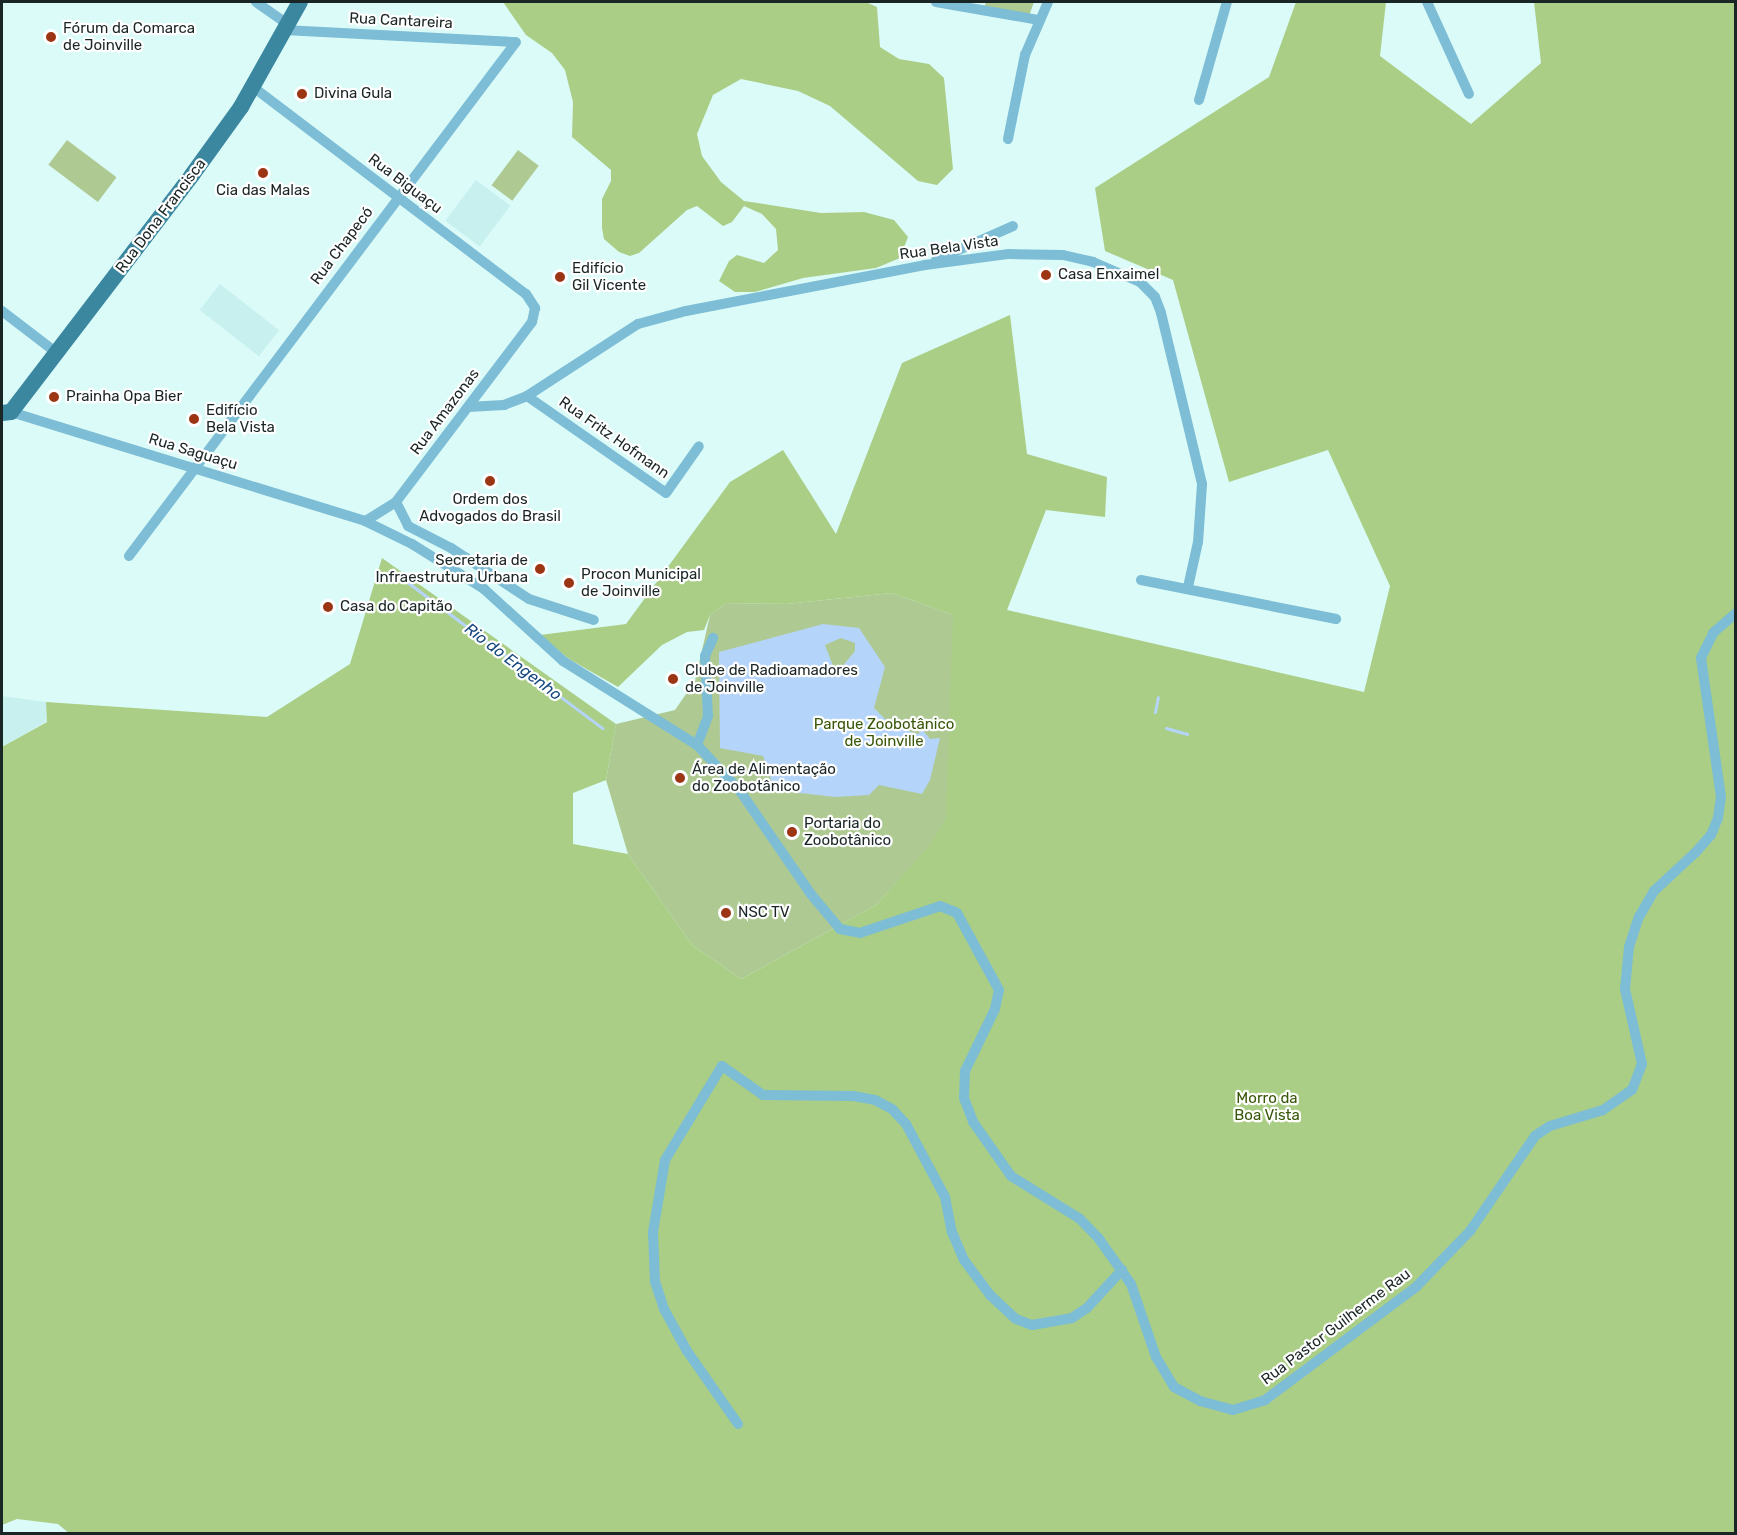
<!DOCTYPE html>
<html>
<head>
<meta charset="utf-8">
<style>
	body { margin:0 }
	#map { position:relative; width:1737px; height:1535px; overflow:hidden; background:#dbfbf9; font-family:Rubik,sans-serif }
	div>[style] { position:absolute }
	.built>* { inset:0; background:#c7f0ee; transform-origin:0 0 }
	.green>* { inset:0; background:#aeca92; transform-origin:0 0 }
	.forest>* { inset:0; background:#aace86 }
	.water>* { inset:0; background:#b5d4fa }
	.stream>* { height:3px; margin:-1.5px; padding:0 1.5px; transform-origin:1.5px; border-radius:1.5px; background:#b5d4fa }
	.street>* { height:10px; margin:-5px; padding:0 5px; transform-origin:5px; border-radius:5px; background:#7dbdd5 }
	.primary>* { height:16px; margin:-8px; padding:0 8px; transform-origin:8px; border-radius:8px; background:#3b87a0 }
	.dots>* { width:16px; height:16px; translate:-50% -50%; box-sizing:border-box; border:3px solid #fff; border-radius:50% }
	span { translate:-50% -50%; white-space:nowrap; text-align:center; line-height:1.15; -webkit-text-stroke:4.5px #fff; paint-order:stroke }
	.street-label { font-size:15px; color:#1a2625 }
	.poi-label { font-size:15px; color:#1a2625 }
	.left { translate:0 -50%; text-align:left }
	.right { translate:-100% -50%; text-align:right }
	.park-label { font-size:15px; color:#385708 }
	.water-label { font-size:16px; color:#16477f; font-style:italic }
	.frame { position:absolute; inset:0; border:3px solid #1a2625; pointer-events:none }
</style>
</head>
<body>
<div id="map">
	<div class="built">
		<i style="left:476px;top:180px;width:43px;height:51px;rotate:37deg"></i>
		<i style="left:220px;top:284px;width:75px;height:33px;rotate:38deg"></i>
		<i style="clip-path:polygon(2px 696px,46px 702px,47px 721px,2px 747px)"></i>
	</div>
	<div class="green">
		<i style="clip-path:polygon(986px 2px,1034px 2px,1029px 16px,984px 8px)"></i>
		<i style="left:67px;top:140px;width:62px;height:31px;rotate:37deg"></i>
		<i style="left:518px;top:150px;width:26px;height:44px;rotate:37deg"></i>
		<i style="clip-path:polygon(892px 593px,1181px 697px,897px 882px,876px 905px,741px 979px,692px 945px,628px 854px,606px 780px,616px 724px,675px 710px,695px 681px,710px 615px,726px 603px,786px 604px)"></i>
	</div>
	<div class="forest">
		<i style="clip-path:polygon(503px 2px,868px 3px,877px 7px,880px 47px,899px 59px,929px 64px,944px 78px,953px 169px,937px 185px,918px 181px,830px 106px,798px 91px,741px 79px,713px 95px,697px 134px,702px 156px,721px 182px,744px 201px,821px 213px,864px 212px,894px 220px,908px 237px,900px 258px,876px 268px,803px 278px,755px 292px,735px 292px,719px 281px,729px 261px,737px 255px,764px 263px,778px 250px,776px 229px,762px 214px,744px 206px,732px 222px,723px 226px,697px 206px,687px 210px,639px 253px,630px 256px,619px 252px,604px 239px,602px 228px,602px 199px,611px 181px,611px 170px,572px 137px,573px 102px,565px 70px,552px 53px,526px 35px)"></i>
		<i style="clip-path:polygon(1296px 2px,1386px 2px,1380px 56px,1471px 124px,1541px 63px,1534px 2px,1735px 2px,1735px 1533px,70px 1534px,58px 1524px,17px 1519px,2px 1525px,2px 747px,47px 722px,46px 702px,267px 717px,350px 664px,382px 558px,616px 724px,606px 780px,573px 793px,573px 844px,628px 854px,692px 945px,741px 979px,876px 905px,930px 845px,946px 818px,953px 615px,892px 593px,786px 604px,726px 603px,710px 615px,704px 630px,687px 632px,662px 645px,618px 687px,569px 659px,540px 635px,626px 624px,730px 482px,783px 450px,836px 534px,902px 363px,1010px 315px,1027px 454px,1107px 477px,1105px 517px,1046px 510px,1007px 610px,1364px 692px,1390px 586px,1328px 450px,1229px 482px,1173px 280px,1105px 251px,1095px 188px,1269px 77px)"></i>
	</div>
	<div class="water">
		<i style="clip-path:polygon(evenodd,823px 624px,859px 628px,885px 667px,874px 708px,892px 726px,918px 734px,922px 729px,930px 739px,940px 738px,930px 780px,922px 794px,879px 785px,869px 795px,835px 797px,791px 792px,771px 780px,763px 756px,720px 748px,719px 652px,823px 624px,841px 638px,855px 643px,855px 651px,836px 674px,825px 645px,841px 638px)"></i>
	</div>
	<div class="stream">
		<i style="left:395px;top:573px;width:259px;rotate:36.8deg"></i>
		<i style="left:1155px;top:712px;width:15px;rotate:-79deg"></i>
		<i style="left:1166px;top:728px;width:22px;rotate:16deg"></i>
	</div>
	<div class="street">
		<i style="left:256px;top:2px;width:38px;rotate:35deg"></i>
		<i style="left:936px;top:2px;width:105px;rotate:9.9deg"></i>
		<i style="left:1427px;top:2px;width:101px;rotate:65.5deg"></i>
		<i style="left:284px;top:30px;width:232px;rotate:3deg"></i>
		<i style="left:253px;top:87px;width:343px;rotate:37.2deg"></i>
		<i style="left:526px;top:294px;width:17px;rotate:57deg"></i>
		<i style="left:535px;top:308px;width:14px;rotate:102deg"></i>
		<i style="left:532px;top:322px;width:226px;rotate:127.1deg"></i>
		<i style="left:396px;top:502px;width:36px;rotate:148deg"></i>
		<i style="left:1199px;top:100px;width:102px;rotate:-74.1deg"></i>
		<i style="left:1008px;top:139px;width:86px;rotate:-78.6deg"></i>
		<i style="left:1025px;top:55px;width:58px;rotate:-66.5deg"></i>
		<i style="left:936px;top:260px;width:84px;rotate:-23.8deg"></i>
		<i style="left:2px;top:311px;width:69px;rotate:37.4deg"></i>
		<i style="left:527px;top:396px;width:169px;rotate:34.9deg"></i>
		<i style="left:666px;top:493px;width:57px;rotate:-54.9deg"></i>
		<i style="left:468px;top:407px;width:36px;rotate:-3deg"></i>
		<i style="left:504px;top:405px;width:25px;rotate:-21deg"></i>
		<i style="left:527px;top:396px;width:132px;rotate:-33deg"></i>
		<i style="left:638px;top:324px;width:50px;rotate:-15.2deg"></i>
		<i style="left:686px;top:311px;width:243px;rotate:-10.9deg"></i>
		<i style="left:925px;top:265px;width:85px;rotate:-7.5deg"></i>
		<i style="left:1009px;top:254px;width:54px;rotate:1.1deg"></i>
		<i style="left:1063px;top:255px;width:31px;rotate:13deg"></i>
		<i style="left:1093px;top:262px;width:51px;rotate:23.1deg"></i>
		<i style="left:1140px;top:282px;width:21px;rotate:45deg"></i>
		<i style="left:1155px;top:297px;width:17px;rotate:69deg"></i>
		<i style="left:1161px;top:313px;width:176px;rotate:76.5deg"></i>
		<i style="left:1202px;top:484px;width:58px;rotate:93.9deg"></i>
		<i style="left:1198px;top:542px;width:46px;rotate:102.5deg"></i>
		<i style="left:11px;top:412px;width:370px;rotate:17.1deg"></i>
		<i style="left:365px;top:521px;width:52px;rotate:26.1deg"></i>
		<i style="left:412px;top:544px;width:85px;rotate:32deg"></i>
		<i style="left:484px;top:589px;width:107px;rotate:42.3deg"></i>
		<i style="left:563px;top:661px;width:158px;rotate:32.1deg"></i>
		<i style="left:697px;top:745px;width:63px;rotate:46.9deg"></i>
		<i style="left:740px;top:791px;width:124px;rotate:55.5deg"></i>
		<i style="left:810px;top:893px;width:47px;rotate:50.2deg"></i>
		<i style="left:840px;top:929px;width:20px;rotate:11deg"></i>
		<i style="left:860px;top:933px;width:84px;rotate:-18.6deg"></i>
		<i style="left:940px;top:906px;width:18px;rotate:22deg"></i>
		<i style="left:957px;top:913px;width:88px;rotate:61.4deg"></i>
		<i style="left:999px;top:990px;width:19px;rotate:102deg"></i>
		<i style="left:995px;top:1009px;width:69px;rotate:115.8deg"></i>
		<i style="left:965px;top:1071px;width:27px;rotate:92deg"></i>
		<i style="left:964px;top:1098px;width:26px;rotate:69deg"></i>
		<i style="left:973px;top:1122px;width:66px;rotate:54.9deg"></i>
		<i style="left:1011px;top:1176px;width:81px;rotate:31.9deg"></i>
		<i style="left:1080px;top:1219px;width:28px;rotate:46deg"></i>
		<i style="left:1099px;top:1239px;width:55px;rotate:54.6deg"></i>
		<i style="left:1131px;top:1284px;width:77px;rotate:71.1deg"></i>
		<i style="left:1156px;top:1357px;width:35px;rotate:59deg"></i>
		<i style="left:1174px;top:1387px;width:30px;rotate:28deg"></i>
		<i style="left:1200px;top:1401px;width:34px;rotate:15deg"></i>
		<i style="left:1233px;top:1410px;width:34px;rotate:-17deg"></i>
		<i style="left:1265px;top:1400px;width:189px;rotate:-36.8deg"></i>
		<i style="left:1416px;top:1287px;width:78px;rotate:-46deg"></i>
		<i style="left:1470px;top:1231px;width:115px;rotate:-55.6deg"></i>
		<i style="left:1535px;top:1136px;width:18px;rotate:-34deg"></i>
		<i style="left:1550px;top:1126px;width:55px;rotate:-16.8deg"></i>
		<i style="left:1603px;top:1110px;width:35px;rotate:-35deg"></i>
		<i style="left:1632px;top:1090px;width:28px;rotate:-69deg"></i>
		<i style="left:1642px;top:1064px;width:77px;rotate:-102.8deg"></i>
		<i style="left:1625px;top:989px;width:42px;rotate:-84.6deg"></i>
		<i style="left:1629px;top:947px;width:32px;rotate:-72deg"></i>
		<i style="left:1639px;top:917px;width:30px;rotate:-60deg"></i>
		<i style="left:1654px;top:891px;width:57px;rotate:-42.9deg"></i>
		<i style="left:1696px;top:852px;width:23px;rotate:-49deg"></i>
		<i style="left:1711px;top:835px;width:18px;rotate:-68deg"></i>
		<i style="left:1718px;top:818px;width:21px;rotate:-82deg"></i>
		<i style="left:1721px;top:797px;width:140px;rotate:-98.2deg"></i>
		<i style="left:1701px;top:658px;width:28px;rotate:-64deg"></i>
		<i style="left:1713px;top:633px;width:30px;rotate:-41deg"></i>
		<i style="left:396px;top:502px;width:27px;rotate:63deg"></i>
		<i style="left:408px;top:526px;width:48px;rotate:27.1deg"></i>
		<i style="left:451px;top:548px;width:93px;rotate:33.2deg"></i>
		<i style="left:529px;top:599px;width:68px;rotate:17.9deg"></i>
		<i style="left:129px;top:556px;width:643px;rotate:-53.02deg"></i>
		<i style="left:1141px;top:580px;width:199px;rotate:11.3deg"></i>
		<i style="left:697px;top:745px;width:31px;rotate:-69deg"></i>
		<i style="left:708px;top:716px;width:60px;rotate:-92.9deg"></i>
		<i style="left:705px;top:656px;width:20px;rotate:-66deg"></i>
		<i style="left:738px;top:1424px;width:89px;rotate:-124.9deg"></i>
		<i style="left:687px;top:1351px;width:48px;rotate:-118.7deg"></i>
		<i style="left:664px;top:1309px;width:28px;rotate:-108deg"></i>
		<i style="left:655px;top:1282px;width:50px;rotate:-92.3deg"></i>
		<i style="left:653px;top:1232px;width:73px;rotate:-80.5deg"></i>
		<i style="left:665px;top:1160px;width:110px;rotate:-58.8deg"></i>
		<i style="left:722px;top:1066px;width:50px;rotate:35.3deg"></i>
		<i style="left:763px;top:1095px;width:90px;rotate:0.6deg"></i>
		<i style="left:853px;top:1096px;width:22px;rotate:10deg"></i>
		<i style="left:875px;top:1100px;width:19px;rotate:28deg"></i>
		<i style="left:892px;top:1109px;width:21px;rotate:47deg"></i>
		<i style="left:906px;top:1124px;width:83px;rotate:61.9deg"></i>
		<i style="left:945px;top:1197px;width:36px;rotate:79deg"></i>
		<i style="left:952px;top:1232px;width:30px;rotate:67deg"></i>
		<i style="left:964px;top:1260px;width:44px;rotate:53.4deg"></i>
		<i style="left:990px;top:1295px;width:35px;rotate:43deg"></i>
		<i style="left:1016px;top:1319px;width:17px;rotate:21deg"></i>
		<i style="left:1032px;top:1325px;width:41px;rotate:-9.9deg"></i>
		<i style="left:1072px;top:1318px;width:18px;rotate:-34deg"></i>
		<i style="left:1087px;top:1308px;width:52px;rotate:-47.4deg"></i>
	</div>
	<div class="primary">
		<i style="left:2px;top:413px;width:9px;rotate:-6deg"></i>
		<i style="left:11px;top:412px;width:298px;rotate:-52.6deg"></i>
		<i style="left:192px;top:175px;width:84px;rotate:-54.2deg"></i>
		<i style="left:241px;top:107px;width:120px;rotate:-60.7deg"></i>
	</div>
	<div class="dots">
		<i style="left:51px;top:37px;background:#9c3514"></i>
		<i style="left:302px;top:94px;background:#9c3514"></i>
		<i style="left:263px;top:173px;background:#9c3514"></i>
		<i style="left:1046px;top:275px;background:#9c3514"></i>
		<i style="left:560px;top:277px;background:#9c3514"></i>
		<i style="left:54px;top:397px;background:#9c3514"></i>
		<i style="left:194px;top:419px;background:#9c3514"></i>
		<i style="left:490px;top:481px;background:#9c3514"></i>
		<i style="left:540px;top:569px;background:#9c3514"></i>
		<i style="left:569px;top:583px;background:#9c3514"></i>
		<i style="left:328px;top:607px;background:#9c3514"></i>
		<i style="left:673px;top:679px;background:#9c3514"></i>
		<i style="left:680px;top:778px;background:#9c3514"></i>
		<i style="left:792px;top:832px;background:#9c3514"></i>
		<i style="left:726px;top:913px;background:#9c3514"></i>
	</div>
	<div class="street-label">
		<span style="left:401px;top:21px;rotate:3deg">Rua Cantareira</span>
		<span style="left:405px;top:184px;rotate:37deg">Rua Biguaçu</span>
		<span style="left:161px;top:216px;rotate:-53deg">Rua Dona Francisca</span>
		<span style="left:342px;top:246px;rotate:-53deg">Rua Chapecó</span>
		<span style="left:949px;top:248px;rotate:-8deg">Rua Bela Vista</span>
		<span style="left:445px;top:412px;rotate:-53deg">Rua Amazonas</span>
		<span style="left:614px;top:438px;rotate:35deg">Rua Fritz Hofmann</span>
		<span style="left:193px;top:452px;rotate:17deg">Rua Saguaçu</span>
		<span style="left:1336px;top:1327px;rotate:-37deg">Rua Pastor Guilherme Rau</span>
	</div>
	<div class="poi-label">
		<span class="left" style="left:63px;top:37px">Fórum da Comarca<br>de Joinville</span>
		<span class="left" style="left:314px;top:94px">Divina Gula</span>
		<span style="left:263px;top:191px">Cia das Malas</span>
		<span class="left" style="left:572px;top:277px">Edifício<br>Gil Vicente</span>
		<span class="left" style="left:1058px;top:275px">Casa Enxaimel</span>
		<span class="left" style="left:66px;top:397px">Prainha Opa Bier</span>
		<span class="left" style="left:206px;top:419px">Edifício<br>Bela Vista</span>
		<span style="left:490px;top:508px">Ordem dos<br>Advogados do Brasil</span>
		<span class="right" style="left:528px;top:569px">Secretaria de<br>Infraestrutura Urbana</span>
		<span class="left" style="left:581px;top:583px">Procon Municipal<br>de Joinville</span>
		<span class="left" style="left:340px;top:607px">Casa do Capitão</span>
		<span class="left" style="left:685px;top:679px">Clube de Radioamadores<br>de Joinville</span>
		<span class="left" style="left:692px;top:778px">Área de Alimentação<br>do Zoobotânico</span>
		<span class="left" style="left:804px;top:832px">Portaria do<br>Zoobotânico</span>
		<span class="left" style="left:738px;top:913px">NSC TV</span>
	</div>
	<div class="park-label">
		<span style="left:884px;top:733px">Parque Zoobotânico<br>de Joinville</span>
		<span style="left:1267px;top:1107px">Morro da<br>Boa Vista</span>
	</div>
	<div class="water-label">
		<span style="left:513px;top:662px;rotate:37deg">Rio do Engenho</span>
	</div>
	<div class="frame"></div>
</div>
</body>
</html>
